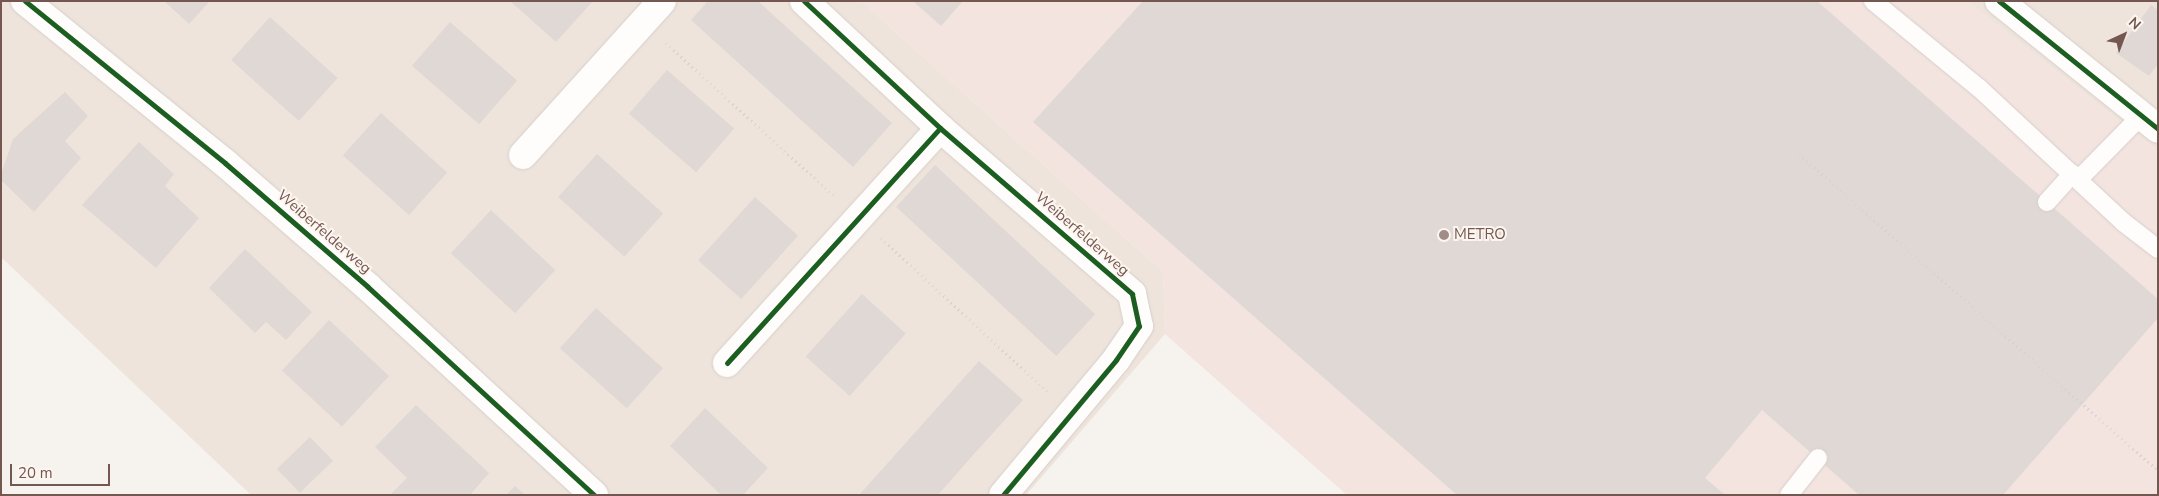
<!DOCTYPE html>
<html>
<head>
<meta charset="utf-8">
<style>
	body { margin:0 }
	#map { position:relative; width:2159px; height:496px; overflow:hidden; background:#f6f2ee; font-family:"Nunito Sans",sans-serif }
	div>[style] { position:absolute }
	.residential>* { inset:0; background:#eee4dc }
	.commercial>* { inset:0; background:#f3e4e0 }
	.building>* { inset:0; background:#e0d8d4; transform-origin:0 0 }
	.path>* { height:3px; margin-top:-1.5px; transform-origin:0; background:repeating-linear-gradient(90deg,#d9d1d0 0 1px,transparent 0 5px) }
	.roads { filter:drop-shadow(0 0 1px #d6ceca) drop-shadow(0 0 1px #d6ceca) }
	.service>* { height:18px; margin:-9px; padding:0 9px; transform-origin:9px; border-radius:9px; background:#fefdfc }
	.minor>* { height:28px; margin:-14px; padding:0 14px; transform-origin:14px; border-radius:14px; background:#fefdfc }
	.cycleway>* { height:5px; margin:-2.5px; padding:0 2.5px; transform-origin:2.5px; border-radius:2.5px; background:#1b5e20 }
	.dots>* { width:14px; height:14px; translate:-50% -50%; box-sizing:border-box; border:2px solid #fdf6f0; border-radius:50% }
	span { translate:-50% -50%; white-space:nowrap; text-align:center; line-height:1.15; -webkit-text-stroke:4px #fdf6f0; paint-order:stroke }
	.street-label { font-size:15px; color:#735750 }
	.poi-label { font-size:15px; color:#735750 }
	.left { translate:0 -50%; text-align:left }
	.frame { position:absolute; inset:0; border:2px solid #735750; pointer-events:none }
	.north { position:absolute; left:2099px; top:10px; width:50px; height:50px; -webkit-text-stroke:4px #fdf6f0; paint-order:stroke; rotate:43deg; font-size:14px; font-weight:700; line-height:20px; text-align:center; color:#735750 }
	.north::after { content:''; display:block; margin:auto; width:18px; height:22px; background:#735750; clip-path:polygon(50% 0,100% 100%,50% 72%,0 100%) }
	.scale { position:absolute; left:10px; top:464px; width:100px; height:22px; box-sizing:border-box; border:2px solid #735750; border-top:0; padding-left:6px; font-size:15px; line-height:18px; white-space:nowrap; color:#735750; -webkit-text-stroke:4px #fdf6f0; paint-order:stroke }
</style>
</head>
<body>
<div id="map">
	<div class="residential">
		<i style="clip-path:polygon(1px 1px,861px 1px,1163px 272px,1165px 334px,1026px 495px,251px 495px,1px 257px)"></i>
		<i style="clip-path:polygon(1966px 1px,2158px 1px,2158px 150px,2114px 116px)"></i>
	</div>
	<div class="commercial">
		<i style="clip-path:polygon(861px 1px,1966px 1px,2158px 150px,2158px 495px,1347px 495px,1165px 334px,1163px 272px)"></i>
	</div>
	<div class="building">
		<i style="clip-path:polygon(164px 1px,210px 1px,189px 24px)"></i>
		<i style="clip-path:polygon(510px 1px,593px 1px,556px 42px)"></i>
		<i style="clip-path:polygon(708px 1px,758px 1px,892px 123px,853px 167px,691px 20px)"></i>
		<i style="clip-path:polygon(913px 1px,963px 1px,941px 26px)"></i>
		<i style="clip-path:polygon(1143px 1px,1817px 1px,2158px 299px,2158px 318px,2003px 495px,1859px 495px,1762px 410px,1705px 478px,1725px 495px,1457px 495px,1033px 122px)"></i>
		<i style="clip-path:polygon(2151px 5px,2158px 10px,2158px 64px,2149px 76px,2116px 53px)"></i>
		<i style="left:270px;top:17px;width:91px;height:58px;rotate:42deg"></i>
		<i style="left:450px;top:22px;width:89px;height:58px;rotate:41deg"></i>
		<i style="left:667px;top:70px;width:89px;height:58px;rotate:41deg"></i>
		<i style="clip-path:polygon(65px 92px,88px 116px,65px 141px,81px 158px,34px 212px,1px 180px,1px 174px,13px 139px)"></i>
		<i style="left:381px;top:113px;width:89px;height:57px;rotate:42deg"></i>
		<i style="clip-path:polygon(139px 142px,174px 174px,165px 186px,199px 218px,156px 268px,82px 205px)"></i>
		<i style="left:597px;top:154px;width:89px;height:58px;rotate:42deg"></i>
		<i style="left:935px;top:165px;width:219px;height:57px;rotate:43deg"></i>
		<i style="left:755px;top:197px;width:58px;height:85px;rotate:42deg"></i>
		<i style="left:491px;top:210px;width:88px;height:59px;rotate:43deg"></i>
		<i style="clip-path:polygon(245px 249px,312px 312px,286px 340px,266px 322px,255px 333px,209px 288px)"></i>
		<i style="left:862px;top:294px;width:59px;height:84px;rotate:42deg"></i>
		<i style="left:596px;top:308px;width:90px;height:54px;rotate:42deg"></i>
		<i style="left:329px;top:320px;width:82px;height:69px;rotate:43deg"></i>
		<i style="clip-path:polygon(979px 361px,1023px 400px,974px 454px,938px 495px,859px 495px)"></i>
		<i style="clip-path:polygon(416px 405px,489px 473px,470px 495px,390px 495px,407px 478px,375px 447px)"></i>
		<i style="clip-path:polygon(705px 408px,768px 468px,743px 495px,721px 495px,670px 446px)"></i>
		<i style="left:310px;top:437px;width:33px;height:46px;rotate:46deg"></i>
		<i style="clip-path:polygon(515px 486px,525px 495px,506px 495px)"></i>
	</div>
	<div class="path">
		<i style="left:666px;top:43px;width:229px;rotate:42.3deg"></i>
		<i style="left:1799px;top:154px;width:478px;rotate:41.4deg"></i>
		<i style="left:881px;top:238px;width:229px;rotate:42.7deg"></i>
	</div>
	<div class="roads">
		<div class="service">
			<i style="left:1873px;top:1px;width:137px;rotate:39.4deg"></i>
			<i style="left:1979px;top:88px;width:197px;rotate:42.9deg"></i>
			<i style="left:2123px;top:222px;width:44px;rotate:37.6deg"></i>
			<i style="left:2079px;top:179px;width:88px;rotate:-45.5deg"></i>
			<i style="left:2047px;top:202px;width:38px;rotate:-48deg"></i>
			<i style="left:1789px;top:495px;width:47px;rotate:-51.9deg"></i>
		</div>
		<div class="minor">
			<i style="left:25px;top:1px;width:257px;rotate:39deg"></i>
			<i style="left:225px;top:163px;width:189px;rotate:40.9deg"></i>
			<i style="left:368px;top:287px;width:307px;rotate:42.6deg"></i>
			<i style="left:804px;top:1px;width:186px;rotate:43deg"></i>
			<i style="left:940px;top:128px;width:254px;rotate:40.8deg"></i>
			<i style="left:1132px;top:294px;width:33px;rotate:78deg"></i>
			<i style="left:1139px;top:326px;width:41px;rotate:124.1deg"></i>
			<i style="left:1116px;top:360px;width:176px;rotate:129.9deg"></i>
			<i style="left:1999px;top:1px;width:204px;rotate:38.8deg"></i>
			<i style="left:523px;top:155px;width:207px;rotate:-47.9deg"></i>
			<i style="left:727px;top:363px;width:317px;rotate:-47.8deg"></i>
		</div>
	</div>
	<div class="cycleway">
		<i style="left:25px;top:1px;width:257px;rotate:39deg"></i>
		<i style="left:225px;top:163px;width:189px;rotate:40.9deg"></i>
		<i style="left:368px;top:287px;width:307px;rotate:42.6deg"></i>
		<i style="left:804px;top:1px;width:186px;rotate:43deg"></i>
		<i style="left:940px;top:128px;width:254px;rotate:40.8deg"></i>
		<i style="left:1132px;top:294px;width:33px;rotate:78deg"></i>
		<i style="left:1139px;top:326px;width:41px;rotate:124.1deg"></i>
		<i style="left:1116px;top:360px;width:176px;rotate:129.9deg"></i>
		<i style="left:1999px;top:1px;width:204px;rotate:38.8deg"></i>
		<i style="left:727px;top:363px;width:317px;rotate:-47.8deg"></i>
	</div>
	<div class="dots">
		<i style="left:1444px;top:235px;background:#a18d87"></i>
	</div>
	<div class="street-label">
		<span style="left:324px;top:232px;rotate:41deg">Weiberfelderweg</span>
		<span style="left:1082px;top:234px;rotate:41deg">Weiberfelderweg</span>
	</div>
	<div class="poi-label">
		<span class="left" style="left:1454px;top:235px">METRO</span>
	</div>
	<div class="frame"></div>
	<div class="north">N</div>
	<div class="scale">20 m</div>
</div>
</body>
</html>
